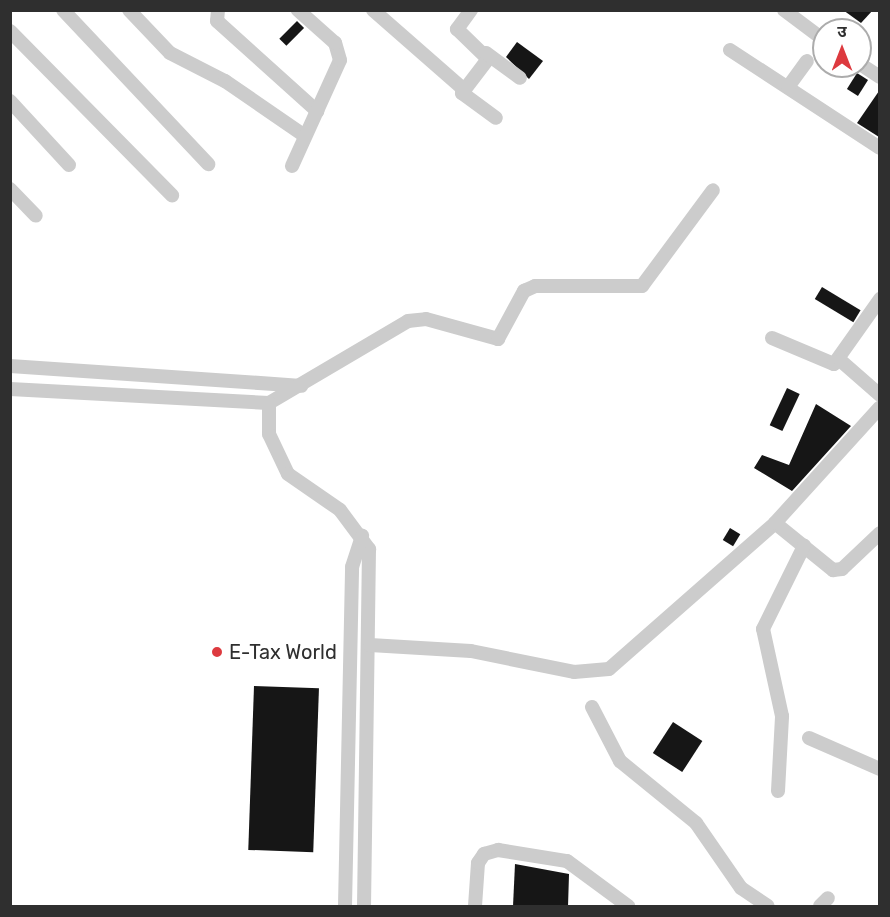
<!DOCTYPE html>
<html>
<head>
<meta charset="utf-8">
<style>
	body { margin:0 }
	#map { position:relative; width:890px; height:917px; overflow:hidden; background:#fff; font-family:Rubik,"Noto Sans Devanagari",sans-serif }
	div>[style] { position:absolute }
	.building>* { inset:0; background:#161616; transform-origin:0 0 }
	.minor>* { height:14px; margin:-7px; padding:0 7px; transform-origin:7px; border-radius:7px; background:#ccc }
	.dots>* { width:16px; height:16px; translate:-50% -50%; box-sizing:border-box; border:3px solid #fff; border-radius:50% }
	span { translate:-50% -50%; white-space:nowrap; text-align:center; line-height:1.15; -webkit-text-stroke:6px #fff; paint-order:stroke }
	.poi-label { font-size:20px; color:#2f2f2f }
	.left { translate:0 -50%; text-align:left }
	.frame { position:absolute; inset:0; border:12px solid #2f2f2f; pointer-events:none }
	.north { position:absolute; left:812px; top:18px; width:60px; height:60px; box-sizing:border-box; background:#fff; border:2px solid #acacac; border-radius:50%; rotate:0deg; font-size:16px; font-weight:700; line-height:24px; text-align:center; color:#2f2f2f }
	.north::after { content:''; display:block; margin:auto; width:21px; height:27px; background:#dd3a3f; clip-path:polygon(50% 0,100% 100%,50% 72%,0 100%) }
</style>
</head>
<body>
<div id="map">
	<div class="building">
		<i style="clip-path:polygon(843px 10px,873px 10px,861px 23px)"></i>
		<i style="left:297px;top:21px;width:10px;height:25px;rotate:45deg"></i>
		<i style="clip-path:polygon(517px 42px,543px 61px,529px 79px,506px 57px)"></i>
		<i style="left:857px;top:73px;width:13px;height:19px;rotate:32deg"></i>
		<i style="clip-path:polygon(879px 91px,879px 137px,857px 123px)"></i>
		<i style="left:822px;top:287px;width:45px;height:14px;rotate:31deg"></i>
		<i style="left:787px;top:388px;width:14px;height:41px;rotate:25deg"></i>
		<i style="clip-path:polygon(816px 404px,851px 426px,792px 491px,754px 468px,762px 455px,789px 465px)"></i>
		<i style="left:730px;top:528px;width:12px;height:14px;rotate:31deg"></i>
		<i style="left:254px;top:686px;width:65px;height:164px;rotate:2deg"></i>
		<i style="left:673px;top:722px;width:35px;height:37px;rotate:33deg"></i>
		<i style="clip-path:polygon(515px 864px,569px 874px,568px 906px,513px 906px)"></i>
	</div>
	<div class="minor">
		<i style="left:63px;top:10px;width:212px;rotate:46.7deg"></i>
		<i style="left:129px;top:10px;width:59px;rotate:46.4deg"></i>
		<i style="left:170px;top:53px;width:62px;rotate:27deg"></i>
		<i style="left:225px;top:81px;width:97px;rotate:34.5deg"></i>
		<i style="left:218px;top:10px;width:11px;rotate:95deg"></i>
		<i style="left:217px;top:21px;width:135px;rotate:42deg"></i>
		<i style="left:373px;top:10px;width:118px;rotate:41.2deg"></i>
		<i style="left:471px;top:10px;width:24px;rotate:126deg"></i>
		<i style="left:457px;top:29px;width:43px;rotate:44.1deg"></i>
		<i style="left:488px;top:59px;width:43px;rotate:127.4deg"></i>
		<i style="left:462px;top:93px;width:42px;rotate:36.3deg"></i>
		<i style="left:784px;top:10px;width:50px;rotate:36.9deg"></i>
		<i style="left:10px;top:31px;width:231px;rotate:45.4deg"></i>
		<i style="left:730px;top:50px;width:179px;rotate:33.2deg"></i>
		<i style="left:486px;top:53px;width:42px;rotate:36.3deg"></i>
		<i style="left:860px;top:64px;width:24px;rotate:33deg"></i>
		<i style="left:788px;top:87px;width:32px;rotate:-54deg"></i>
		<i style="left:10px;top:101px;width:87px;rotate:47.3deg"></i>
		<i style="left:292px;top:166px;width:116px;rotate:-65.6deg"></i>
		<i style="left:340px;top:60px;width:18px;rotate:-106deg"></i>
		<i style="left:335px;top:43px;width:50px;rotate:-138.3deg"></i>
		<i style="left:10px;top:189px;width:37px;rotate:46deg"></i>
		<i style="left:772px;top:338px;width:67px;rotate:22.8deg"></i>
		<i style="left:834px;top:364px;width:80px;rotate:-54.7deg"></i>
		<i style="left:841px;top:361px;width:52px;rotate:41.1deg"></i>
		<i style="left:10px;top:366px;width:292px;rotate:3.9deg"></i>
		<i style="left:10px;top:389px;width:259px;rotate:3.1deg"></i>
		<i style="left:269px;top:403px;width:161px;rotate:-30.5deg"></i>
		<i style="left:408px;top:321px;width:18px;rotate:-6deg"></i>
		<i style="left:426px;top:319px;width:75px;rotate:15.5deg"></i>
		<i style="left:498px;top:339px;width:55px;rotate:-61.6deg"></i>
		<i style="left:524px;top:291px;width:12px;rotate:-24deg"></i>
		<i style="left:535px;top:286px;width:107px"></i>
		<i style="left:642px;top:286px;width:119px;rotate:-53.5deg"></i>
		<i style="left:269px;top:403px;width:31px;rotate:90deg"></i>
		<i style="left:269px;top:434px;width:44px;rotate:64.6deg"></i>
		<i style="left:288px;top:474px;width:63px;rotate:34.7deg"></i>
		<i style="left:340px;top:510px;width:49px;rotate:53.4deg"></i>
		<i style="left:369px;top:549px;width:357px;rotate:90.8deg"></i>
		<i style="left:775px;top:523px;width:75px;rotate:39deg"></i>
		<i style="left:833px;top:570px;width:9px;rotate:-6deg"></i>
		<i style="left:842px;top:569px;width:52px;rotate:-43.5deg"></i>
		<i style="left:370px;top:645px;width:101px;rotate:3.4deg"></i>
		<i style="left:471px;top:651px;width:105px;rotate:11.5deg"></i>
		<i style="left:574px;top:672px;width:35px;rotate:-5deg"></i>
		<i style="left:609px;top:669px;width:221px;rotate:-41.3deg"></i>
		<i style="left:775px;top:523px;width:156px;rotate:-47.8deg"></i>
		<i style="left:592px;top:707px;width:61px;rotate:62.6deg"></i>
		<i style="left:620px;top:761px;width:98px;rotate:39.2deg"></i>
		<i style="left:696px;top:823px;width:79px;rotate:55.3deg"></i>
		<i style="left:741px;top:888px;width:32px;rotate:34deg"></i>
		<i style="left:809px;top:738px;width:77px;rotate:23.6deg"></i>
		<i style="left:778px;top:791px;width:75px;rotate:-86.9deg"></i>
		<i style="left:782px;top:716px;width:89px;rotate:-102.3deg"></i>
		<i style="left:763px;top:629px;width:93px;rotate:-63.7deg"></i>
		<i style="left:345px;top:906px;width:339px;rotate:-88.8deg"></i>
		<i style="left:352px;top:567px;width:33px;rotate:-72deg"></i>
		<i style="left:475px;top:906px;width:43px;rotate:-86deg"></i>
		<i style="left:478px;top:863px;width:11px;rotate:-56deg"></i>
		<i style="left:484px;top:854px;width:15px;rotate:-16deg"></i>
		<i style="left:498px;top:850px;width:70px;rotate:9.1deg"></i>
		<i style="left:567px;top:861px;width:76px;rotate:36.4deg"></i>
		<i style="left:820px;top:906px;width:11px;rotate:-45deg"></i>
	</div>
	<div class="dots">
		<i style="left:217px;top:652px;background:#dd3a3f"></i>
	</div>
	<div class="poi-label">
		<span class="left" style="left:229px;top:652px">E-Tax World</span>
	</div>
	<div class="frame"></div>
	<div class="north">उ</div>
</div>
</body>
</html>
